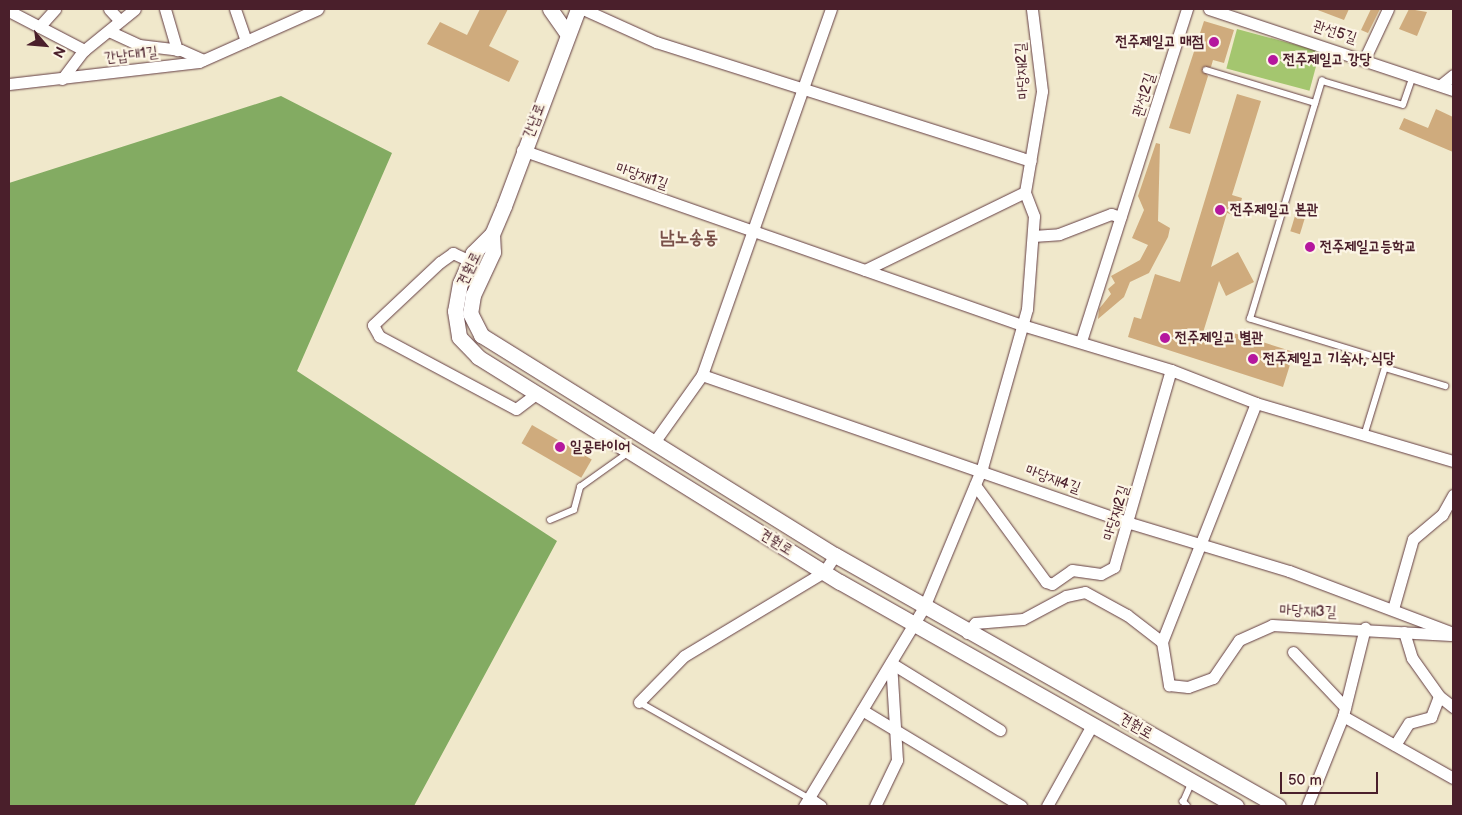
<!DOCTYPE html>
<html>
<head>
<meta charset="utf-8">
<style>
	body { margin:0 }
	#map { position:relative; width:1462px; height:815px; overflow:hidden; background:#f0e8cb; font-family:"Balsamiq Sans","Poor Story",sans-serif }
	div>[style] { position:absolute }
	.green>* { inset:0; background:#a4c66f; transform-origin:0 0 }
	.forest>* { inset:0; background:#83ab62 }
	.building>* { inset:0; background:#cfab7d; transform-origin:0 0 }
	.roads { filter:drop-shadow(0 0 1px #633d43) drop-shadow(0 0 1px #633d43) }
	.service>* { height:5.5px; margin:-2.75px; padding:0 2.75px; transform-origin:2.75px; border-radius:2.75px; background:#fff }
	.minor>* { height:11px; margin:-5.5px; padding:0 5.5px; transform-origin:5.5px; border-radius:5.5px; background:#fff }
	.tertiary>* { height:15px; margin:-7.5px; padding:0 7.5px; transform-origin:7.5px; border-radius:7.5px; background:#fff }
	.dots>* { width:14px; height:14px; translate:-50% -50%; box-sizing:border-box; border:2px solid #fcf5e5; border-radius:50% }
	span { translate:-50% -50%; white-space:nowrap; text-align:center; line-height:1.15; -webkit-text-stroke:4.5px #fcf5e5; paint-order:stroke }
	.street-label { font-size:15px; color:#4a1f2b }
	.poi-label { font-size:15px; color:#4a1f2b; font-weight:700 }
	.right { translate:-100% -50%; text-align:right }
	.left { translate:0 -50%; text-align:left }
	.quarter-label { font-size:18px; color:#795048; font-weight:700 }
	.frame { position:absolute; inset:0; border:10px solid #4a1f2b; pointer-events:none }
	.north { position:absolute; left:20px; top:20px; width:50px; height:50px; -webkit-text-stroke:4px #fcf5e5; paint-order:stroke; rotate:117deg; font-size:14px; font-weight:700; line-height:20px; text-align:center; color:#4a1f2b }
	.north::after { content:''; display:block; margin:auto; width:18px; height:22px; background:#4a1f2b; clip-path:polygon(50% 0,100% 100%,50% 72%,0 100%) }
	.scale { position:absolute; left:1280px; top:772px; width:98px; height:22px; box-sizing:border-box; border:2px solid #4a1f2b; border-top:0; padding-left:6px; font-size:15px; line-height:18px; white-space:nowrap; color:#4a1f2b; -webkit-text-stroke:4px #fcf5e5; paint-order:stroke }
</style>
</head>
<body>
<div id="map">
	<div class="green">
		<i style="left:1237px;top:29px;width:86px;height:41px;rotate:15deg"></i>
	</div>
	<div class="forest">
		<i style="clip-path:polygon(281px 96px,392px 153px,297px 371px,557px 541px,414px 806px,9px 806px,9px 183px)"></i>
	</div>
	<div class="building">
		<i style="clip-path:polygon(480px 9px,508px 9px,489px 46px,519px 61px,509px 82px,427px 44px,440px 22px,467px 35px)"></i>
		<i style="clip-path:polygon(1315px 9px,1349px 9px,1344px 20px)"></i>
		<i style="clip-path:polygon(1371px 9px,1380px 9px,1368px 33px,1361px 30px)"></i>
		<i style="clip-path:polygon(1409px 9px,1427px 12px,1417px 36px,1399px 29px)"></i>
		<i style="clip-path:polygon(1204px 21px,1234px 30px,1224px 63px,1213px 60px,1211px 67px,1202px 68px,1208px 76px,1190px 134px,1169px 128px)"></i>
		<i style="clip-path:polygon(1237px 94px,1261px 101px,1232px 195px,1242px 198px,1237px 216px,1227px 213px,1211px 267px,1238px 252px,1254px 282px,1226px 296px,1219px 281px,1201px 339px,1220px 345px,1224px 330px,1294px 352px,1283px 387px,1128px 337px,1134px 317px,1141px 319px,1155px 274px,1180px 282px)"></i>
		<i style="clip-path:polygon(1436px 109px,1453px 117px,1453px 152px,1399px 129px,1404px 118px,1428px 128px)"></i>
		<i style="clip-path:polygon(1156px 143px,1160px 144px,1158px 221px,1170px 228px,1168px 237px,1149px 273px,1130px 282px,1124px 297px,1098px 319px,1099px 309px,1111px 294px,1108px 289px,1115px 283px,1111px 276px,1140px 260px,1148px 245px,1132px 238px,1144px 210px,1138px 196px)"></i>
		<i style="left:1295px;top:216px;width:10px;height:16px;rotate:17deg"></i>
		<i style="left:532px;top:425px;width:69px;height:21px;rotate:30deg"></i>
	</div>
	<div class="roads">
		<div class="service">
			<i style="left:1206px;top:70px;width:114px;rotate:16.8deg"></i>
			<i style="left:1385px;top:368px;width:63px;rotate:16.7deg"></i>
			<i style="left:1364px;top:436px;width:78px;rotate:-73deg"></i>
			<i style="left:1387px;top:361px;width:143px;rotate:-163deg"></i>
			<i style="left:1250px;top:319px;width:249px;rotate:-73.2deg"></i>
			<i style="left:1322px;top:81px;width:84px;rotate:16.5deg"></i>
			<i style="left:1403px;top:105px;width:31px;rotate:-71deg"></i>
			<i style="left:550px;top:520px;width:26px;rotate:-23deg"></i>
			<i style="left:574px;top:510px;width:24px;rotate:-75deg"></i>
			<i style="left:580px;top:487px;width:60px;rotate:-35.5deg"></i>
			<i style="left:639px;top:702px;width:195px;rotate:29.5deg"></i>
			<i style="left:1187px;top:806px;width:6px;rotate:-135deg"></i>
			<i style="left:1183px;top:802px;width:22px;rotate:-66deg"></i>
		</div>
		<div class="minor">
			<i style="left:109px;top:9px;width:16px;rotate:47deg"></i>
			<i style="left:165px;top:9px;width:43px;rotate:73.7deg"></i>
			<i style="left:235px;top:9px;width:34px;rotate:71deg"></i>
			<i style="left:583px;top:9px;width:80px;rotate:24.3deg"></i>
			<i style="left:656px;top:42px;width:393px;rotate:17.6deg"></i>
			<i style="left:1209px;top:9px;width:257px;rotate:18.4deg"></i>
			<i style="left:9px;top:11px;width:85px;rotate:27.5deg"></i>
			<i style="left:39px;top:27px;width:24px;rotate:-48deg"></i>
			<i style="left:111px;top:32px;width:31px;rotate:25deg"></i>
			<i style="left:139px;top:45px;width:42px;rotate:6.8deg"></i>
			<i style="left:181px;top:50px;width:24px;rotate:24deg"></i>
			<i style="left:1365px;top:58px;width:54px;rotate:-64.9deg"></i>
			<i style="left:62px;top:79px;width:34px;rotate:-53deg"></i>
			<i style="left:82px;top:52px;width:68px;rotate:-39.1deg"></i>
			<i style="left:9px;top:84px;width:191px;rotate:-6.6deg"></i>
			<i style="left:199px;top:62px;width:130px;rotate:-24deg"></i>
			<i style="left:1442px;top:84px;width:14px;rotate:-39deg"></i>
			<i style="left:522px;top:150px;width:530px;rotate:19.29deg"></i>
			<i style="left:1022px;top:325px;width:156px;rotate:16.8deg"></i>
			<i style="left:1171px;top:370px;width:91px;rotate:21.2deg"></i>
			<i style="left:1256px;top:403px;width:205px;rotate:16.4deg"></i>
			<i style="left:1033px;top:236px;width:26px;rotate:-4deg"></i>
			<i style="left:1059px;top:234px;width:56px;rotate:-21deg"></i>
			<i style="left:1111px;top:214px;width:10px;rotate:17deg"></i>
			<i style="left:470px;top:261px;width:19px;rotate:-155deg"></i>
			<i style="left:453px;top:253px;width:16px;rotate:145deg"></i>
			<i style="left:440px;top:262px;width:92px;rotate:136.8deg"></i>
			<i style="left:373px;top:325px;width:13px;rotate:61deg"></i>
			<i style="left:379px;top:336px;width:155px;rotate:28.1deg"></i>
			<i style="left:516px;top:409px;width:26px;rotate:-37deg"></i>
			<i style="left:865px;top:270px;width:178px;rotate:-26deg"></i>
			<i style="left:1081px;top:341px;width:349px;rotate:-72.3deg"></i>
			<i style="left:702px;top:375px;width:453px;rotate:19.1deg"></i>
			<i style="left:1130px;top:523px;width:166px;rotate:16.8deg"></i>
			<i style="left:1289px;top:571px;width:175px;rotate:20.7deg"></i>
			<i style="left:1256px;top:403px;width:257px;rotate:111.5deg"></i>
			<i style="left:1162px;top:642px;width:44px;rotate:80.8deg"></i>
			<i style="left:1169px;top:685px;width:19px;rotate:6deg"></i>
			<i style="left:1188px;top:687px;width:27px;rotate:-20deg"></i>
			<i style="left:1213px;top:678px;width:46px;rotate:-55.6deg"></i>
			<i style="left:1239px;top:640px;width:36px;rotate:-24deg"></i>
			<i style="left:1272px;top:625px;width:179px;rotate:3.2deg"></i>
			<i style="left:655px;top:441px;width:81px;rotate:-54.5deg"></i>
			<i style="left:702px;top:375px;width:388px;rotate:-70.6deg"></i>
			<i style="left:975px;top:485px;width:120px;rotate:53.8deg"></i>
			<i style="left:1046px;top:582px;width:6px;rotate:18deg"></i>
			<i style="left:1052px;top:584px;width:24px;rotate:-35deg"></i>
			<i style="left:1072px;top:570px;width:29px;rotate:8deg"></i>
			<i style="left:1101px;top:574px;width:15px;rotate:-28deg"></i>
			<i style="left:1114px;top:567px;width:205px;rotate:-73.9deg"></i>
			<i style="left:1393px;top:609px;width:73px;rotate:-74.1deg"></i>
			<i style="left:1413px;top:539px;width:38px;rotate:-40deg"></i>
			<i style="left:1442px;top:515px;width:23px;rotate:-61deg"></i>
			<i style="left:1404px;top:632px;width:27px;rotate:73deg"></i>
			<i style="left:1412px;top:658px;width:47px;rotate:54.6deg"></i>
			<i style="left:1439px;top:696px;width:18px;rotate:38deg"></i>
			<i style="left:967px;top:633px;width:13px;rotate:-51deg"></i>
			<i style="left:975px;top:623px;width:48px;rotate:-4.8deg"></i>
			<i style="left:1023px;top:619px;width:49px;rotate:-28.1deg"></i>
			<i style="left:1066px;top:596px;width:19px;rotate:-12deg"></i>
			<i style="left:1085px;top:592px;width:48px;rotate:28.7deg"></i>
			<i style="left:1127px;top:615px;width:44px;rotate:37.6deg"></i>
			<i style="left:1293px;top:652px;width:76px;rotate:46.6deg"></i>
			<i style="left:891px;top:663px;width:128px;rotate:31.6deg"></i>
			<i style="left:639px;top:702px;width:64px;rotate:-45.6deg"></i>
			<i style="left:684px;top:656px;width:163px;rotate:-31deg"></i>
			<i style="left:824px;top:572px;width:20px;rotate:-57deg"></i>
			<i style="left:862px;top:710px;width:186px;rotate:31.1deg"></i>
			<i style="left:1343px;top:716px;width:126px;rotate:29.4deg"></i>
			<i style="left:1395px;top:745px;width:26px;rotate:-58deg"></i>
			<i style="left:1409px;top:723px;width:23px;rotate:-15deg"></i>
			<i style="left:1431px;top:717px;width:22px;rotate:-69deg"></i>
			<i style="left:809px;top:798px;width:14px;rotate:34deg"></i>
			<i style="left:804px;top:806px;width:232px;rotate:-58.9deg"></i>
			<i style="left:924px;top:607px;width:151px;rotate:-67.4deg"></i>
			<i style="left:982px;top:468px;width:165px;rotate:-74.2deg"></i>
			<i style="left:1027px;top:309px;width:93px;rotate:-85.7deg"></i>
			<i style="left:1034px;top:216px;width:26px;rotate:-111deg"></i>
			<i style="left:1025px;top:192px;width:102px;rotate:-80.4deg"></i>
			<i style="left:1042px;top:91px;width:83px;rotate:-97deg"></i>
			<i style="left:875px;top:806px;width:51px;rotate:-64.4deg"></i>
			<i style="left:897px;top:760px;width:97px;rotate:-93.5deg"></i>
			<i style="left:1047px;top:806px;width:93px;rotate:-60.9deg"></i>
			<i style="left:1307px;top:806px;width:97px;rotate:-68.2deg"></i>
			<i style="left:1343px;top:716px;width:91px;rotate:-76deg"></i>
		</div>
		<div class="tertiary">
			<i style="left:550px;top:9px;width:29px;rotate:55deg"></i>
			<i style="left:578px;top:9px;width:210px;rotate:110.6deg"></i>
			<i style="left:504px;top:206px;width:30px;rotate:113deg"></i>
			<i style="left:492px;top:234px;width:27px;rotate:135deg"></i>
			<i style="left:473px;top:253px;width:33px;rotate:113deg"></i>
			<i style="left:460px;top:283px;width:28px;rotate:100deg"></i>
			<i style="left:455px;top:311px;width:26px;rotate:81deg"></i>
			<i style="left:459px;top:337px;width:28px;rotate:46deg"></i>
			<i style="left:478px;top:357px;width:426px;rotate:31.9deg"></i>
			<i style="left:840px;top:582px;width:455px;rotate:29.5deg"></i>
			<i style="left:492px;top:234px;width:18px;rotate:87deg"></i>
			<i style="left:493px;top:252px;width:47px;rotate:114.9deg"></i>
			<i style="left:473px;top:295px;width:18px;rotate:99deg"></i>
			<i style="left:470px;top:313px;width:25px;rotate:63deg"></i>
			<i style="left:481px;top:335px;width:417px;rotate:31.9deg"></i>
			<i style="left:835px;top:555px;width:509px;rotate:29.54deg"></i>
		</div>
	</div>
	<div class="dots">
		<i style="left:1214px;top:42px;background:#b5179e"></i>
		<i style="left:1273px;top:60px;background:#b5179e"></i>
		<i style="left:1220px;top:210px;background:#b5179e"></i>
		<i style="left:1310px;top:247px;background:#b5179e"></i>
		<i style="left:1165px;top:338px;background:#b5179e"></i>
		<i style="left:1253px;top:359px;background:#b5179e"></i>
		<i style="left:560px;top:447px;background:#b5179e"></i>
	</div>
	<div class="street-label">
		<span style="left:1335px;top:32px;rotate:18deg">관선5길</span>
		<span style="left:131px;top:55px;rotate:-7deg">간납대1길</span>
		<span style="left:1022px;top:71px;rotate:-93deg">마당재2길</span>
		<span style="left:1144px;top:95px;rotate:-73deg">관선2길</span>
		<span style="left:534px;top:121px;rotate:-69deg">간납로</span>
		<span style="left:642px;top:176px;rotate:19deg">마당재1길</span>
		<span style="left:469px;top:269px;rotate:-64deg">견훤로</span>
		<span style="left:1053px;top:479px;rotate:20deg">마당재4길</span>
		<span style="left:1116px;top:513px;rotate:-73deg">마당재2길</span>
		<span style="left:776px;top:542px;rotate:32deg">견훤로</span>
		<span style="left:1308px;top:611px;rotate:2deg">마당재3길</span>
		<span style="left:1136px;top:726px;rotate:30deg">견훤로</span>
	</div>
	<div class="poi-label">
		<span class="right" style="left:1204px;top:42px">전주제일고 매점</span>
		<span class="left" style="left:1283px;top:60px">전주제일고 강당</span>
		<span class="left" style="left:1230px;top:210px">전주제일고 본관</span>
		<span class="left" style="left:1320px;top:247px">전주제일고등학교</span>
		<span class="left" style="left:1175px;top:338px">전주제일고 별관</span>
		<span class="left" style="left:1263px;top:359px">전주제일고 기숙사, 식당</span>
		<span class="left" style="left:570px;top:447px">일공타이어</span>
	</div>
	<div class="quarter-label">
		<span style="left:689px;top:238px">남노송동</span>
	</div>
	<div class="frame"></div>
	<div class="north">N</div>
	<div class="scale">50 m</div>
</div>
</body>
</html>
